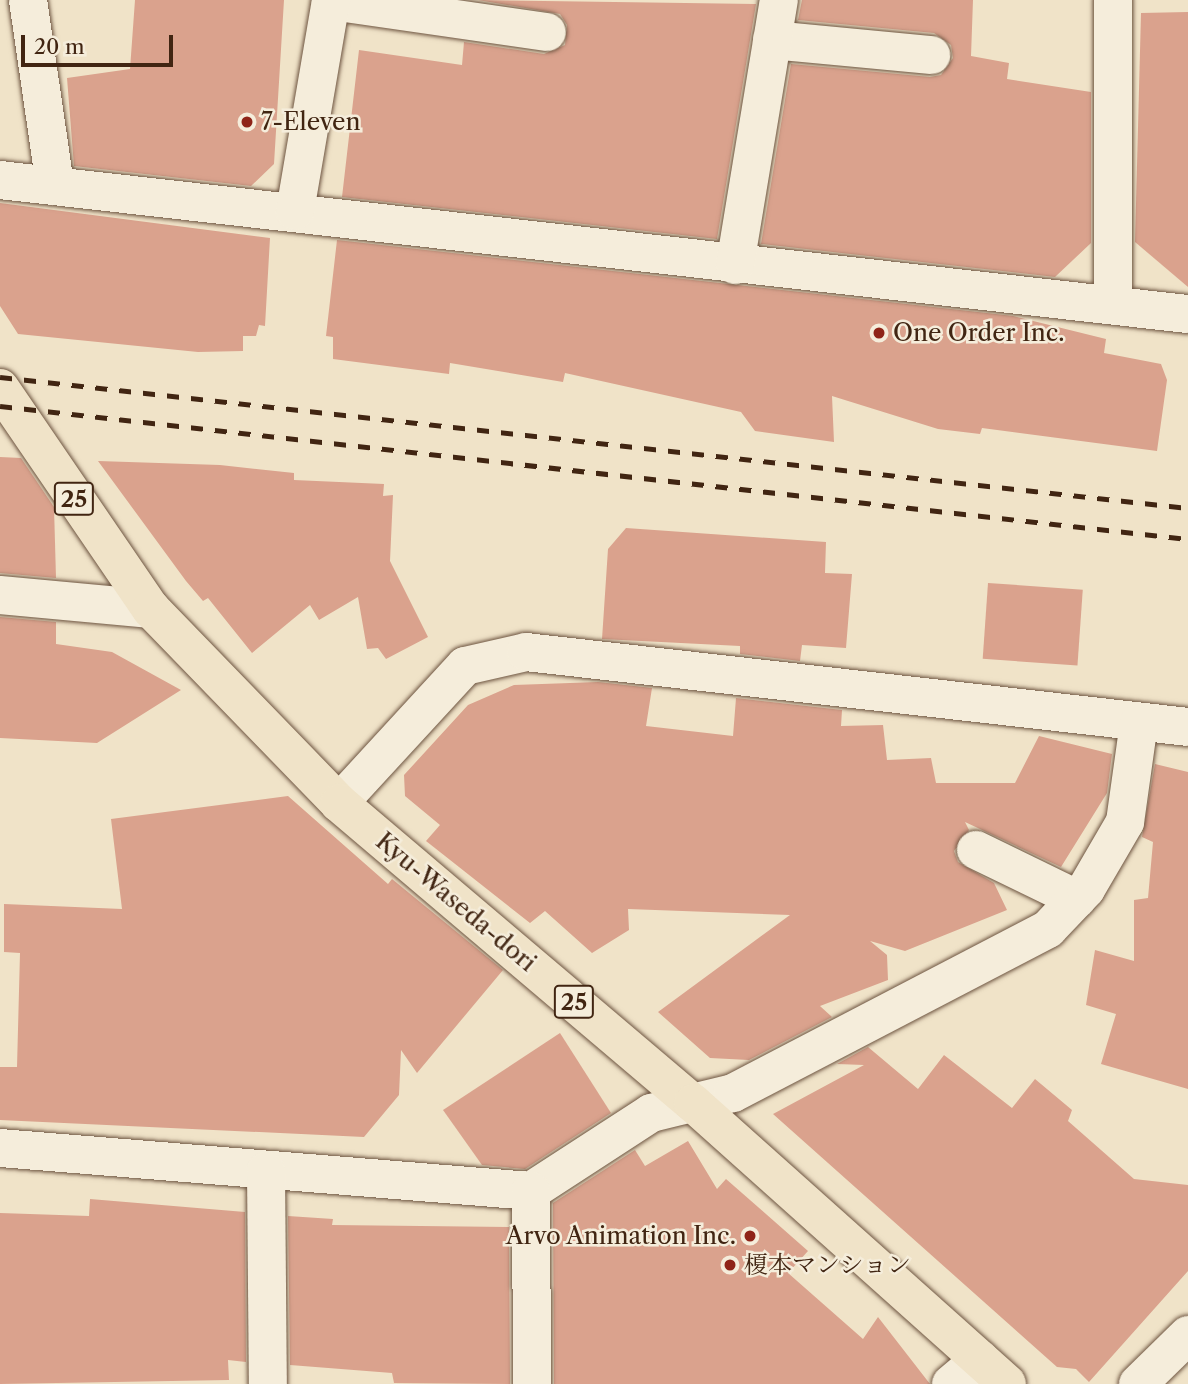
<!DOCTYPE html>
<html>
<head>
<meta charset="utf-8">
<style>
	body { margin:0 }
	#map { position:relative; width:1188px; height:1384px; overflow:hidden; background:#f0e3c8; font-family:"Libre Caslon Text","Noto Serif JP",serif }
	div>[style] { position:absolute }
	.building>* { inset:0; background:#daa28d; transform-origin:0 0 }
	.roads { filter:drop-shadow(0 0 2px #6d5440) drop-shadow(0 0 2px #6d5440) }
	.minor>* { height:38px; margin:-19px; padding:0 19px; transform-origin:19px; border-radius:19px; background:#f5eddb }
	.major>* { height:38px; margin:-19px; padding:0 19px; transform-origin:19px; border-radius:19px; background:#f0e3c8 }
	.rail>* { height:5px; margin-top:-2.5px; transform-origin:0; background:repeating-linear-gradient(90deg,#412512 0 12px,transparent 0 24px) }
	.dots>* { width:19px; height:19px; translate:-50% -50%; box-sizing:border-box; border:4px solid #f5eddb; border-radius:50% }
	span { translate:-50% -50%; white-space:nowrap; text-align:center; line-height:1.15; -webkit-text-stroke:5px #f5eddb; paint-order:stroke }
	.shield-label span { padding:2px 5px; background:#f5eddb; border:2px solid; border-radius:5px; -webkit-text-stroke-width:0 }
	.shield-label { font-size:23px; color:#412512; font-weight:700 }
	.poi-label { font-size:24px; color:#412512 }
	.left { translate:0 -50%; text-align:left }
	.right { translate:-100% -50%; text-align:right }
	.street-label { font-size:24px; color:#412512 }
	.scale { position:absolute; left:21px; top:35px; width:152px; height:32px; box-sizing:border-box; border:4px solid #412512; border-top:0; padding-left:9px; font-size:21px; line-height:24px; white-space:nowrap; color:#412512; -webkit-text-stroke:5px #f5eddb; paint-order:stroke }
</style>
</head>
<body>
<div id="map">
	<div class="building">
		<i style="clip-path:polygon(135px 0,284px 0,274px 164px,251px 186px,74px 166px,67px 78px,130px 69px)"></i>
		<i style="clip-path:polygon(478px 0,756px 4px,717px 239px,342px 197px,359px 50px,462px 65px,464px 42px,544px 54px,565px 45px,567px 25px,560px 14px)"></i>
		<i style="clip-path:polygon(802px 0,973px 0,971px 56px,1009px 63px,1007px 79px,1091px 92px,1091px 243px,1055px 277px,761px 244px,791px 64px,930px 77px,941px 75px,953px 58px,951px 45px,934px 33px,798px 20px)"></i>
		<i style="clip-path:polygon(1188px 12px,1188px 287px,1135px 242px,1141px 13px)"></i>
		<i style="clip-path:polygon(0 203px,270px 238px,265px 326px,259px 325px,256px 336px,243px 336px,243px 351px,198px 352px,18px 334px,0 306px)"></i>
		<i style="clip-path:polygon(337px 240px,1013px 316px,1106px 339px,1104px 353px,1161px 364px,1167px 380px,1157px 451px,982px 428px,980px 434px,938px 429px,832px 396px,834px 442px,755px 431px,741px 412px,565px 373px,563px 382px,450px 363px,449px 374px,333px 359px,333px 337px,326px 336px)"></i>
		<i style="clip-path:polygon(0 457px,21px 458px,54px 507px,56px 578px,0 573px)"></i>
		<i style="clip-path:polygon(98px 461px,220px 465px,294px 473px,294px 480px,384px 484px,383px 496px,393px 495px,390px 561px,428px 637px,386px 659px,378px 648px,367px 649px,358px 597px,319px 620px,310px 605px,252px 653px,208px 598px,203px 601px,186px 581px)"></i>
		<i style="clip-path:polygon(626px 528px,826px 542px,825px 573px,852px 574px,846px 648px,802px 645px,800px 661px,740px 654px,740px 646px,602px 639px,608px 549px)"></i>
		<i style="left:988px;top:583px;width:95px;height:76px;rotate:4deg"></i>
		<i style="clip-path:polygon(0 617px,56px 622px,56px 644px,112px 652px,181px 690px,97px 743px,0 738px)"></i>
		<i style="clip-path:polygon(598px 682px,652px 688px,646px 726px,733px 736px,736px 698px,842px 710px,841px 726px,883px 725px,887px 760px,931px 758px,936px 783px,1015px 783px,1039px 736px,1112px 754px,1107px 793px,1061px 867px,965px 822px,969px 830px,954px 851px,958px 862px,994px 883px,1007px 910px,905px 951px,870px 941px,887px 955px,888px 980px,820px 1006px,832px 1017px,749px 1060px,710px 1058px,658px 1012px,790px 915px,628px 909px,629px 930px,592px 953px,545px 911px,530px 923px,426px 841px,440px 825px,405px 796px,404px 775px,468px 705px,514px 685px)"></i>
		<i style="clip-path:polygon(1155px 764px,1188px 772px,1188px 1089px,1101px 1064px,1116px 1014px,1086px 1005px,1095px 950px,1134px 961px,1134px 900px,1148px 898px,1153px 842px,1142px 837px)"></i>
		<i style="clip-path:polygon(288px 796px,388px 884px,392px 879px,503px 970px,417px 1073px,401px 1050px,399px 1095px,364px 1137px,0 1120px,0 1067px,17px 1067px,20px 953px,4px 952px,4px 904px,122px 909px,111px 819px)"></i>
		<i style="clip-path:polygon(560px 1033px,611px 1113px,525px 1169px,482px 1165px,443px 1110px)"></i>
		<i style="clip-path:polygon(868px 1047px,918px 1089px,944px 1055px,1012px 1108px,1035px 1079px,1072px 1110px,1068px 1121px,1134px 1179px,1188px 1185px,1188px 1271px,1089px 1382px,1076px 1369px,1057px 1367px,773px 1114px,864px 1065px,837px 1064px)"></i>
		<i style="clip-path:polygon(688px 1141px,717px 1189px,726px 1179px,808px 1251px,788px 1273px,863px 1339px,878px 1317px,930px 1384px,554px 1384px,553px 1203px,635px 1150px,645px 1166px)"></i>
		<i style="clip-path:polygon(90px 1199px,245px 1212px,246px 1362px,228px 1360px,229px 1380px,0 1384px,0 1213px,89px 1216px)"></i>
		<i style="clip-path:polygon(288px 1216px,333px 1219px,332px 1225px,509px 1227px,510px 1384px,394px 1383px,392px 1373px,290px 1365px)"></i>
	</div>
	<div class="roads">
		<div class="minor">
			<i style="left:28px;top:0;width:188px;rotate:81.7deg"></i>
			<i style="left:1113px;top:0;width:305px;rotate:90deg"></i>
			<i style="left:331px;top:1px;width:218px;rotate:8.2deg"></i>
			<i style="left:772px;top:40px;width:160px;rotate:5.4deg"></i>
			<i style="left:0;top:180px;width:1196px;rotate:6.44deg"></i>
			<i style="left:295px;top:211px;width:214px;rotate:-80.3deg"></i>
			<i style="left:735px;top:265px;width:269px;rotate:-80.6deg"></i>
			<i style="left:0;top:595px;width:152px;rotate:5.3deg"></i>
			<i style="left:339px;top:803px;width:186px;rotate:-47.4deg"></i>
			<i style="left:465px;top:666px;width:63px;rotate:-12.9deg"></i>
			<i style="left:526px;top:652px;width:666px;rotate:6.46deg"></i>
			<i style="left:976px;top:850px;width:112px;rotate:25.9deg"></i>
			<i style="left:0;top:1148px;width:533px;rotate:4.63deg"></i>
			<i style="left:531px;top:1191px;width:143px;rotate:-33deg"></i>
			<i style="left:651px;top:1113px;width:84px;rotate:-13.7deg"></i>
			<i style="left:733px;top:1093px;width:355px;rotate:-27.5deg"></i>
			<i style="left:1048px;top:929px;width:55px;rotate:-46.5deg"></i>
			<i style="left:1086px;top:889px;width:78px;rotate:-59.8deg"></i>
			<i style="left:1125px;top:822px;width:101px;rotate:-82deg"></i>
			<i style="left:266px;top:1171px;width:213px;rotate:89.5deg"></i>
			<i style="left:531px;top:1191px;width:193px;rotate:89.7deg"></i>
			<i style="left:951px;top:1384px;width:38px;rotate:-40deg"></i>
			<i style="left:1138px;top:1384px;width:70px;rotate:-44.4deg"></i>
		</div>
		<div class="major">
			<i style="left:0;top:388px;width:268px;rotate:55.7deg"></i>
			<i style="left:151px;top:609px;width:270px;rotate:45.9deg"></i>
			<i style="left:339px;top:803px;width:464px;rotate:40.3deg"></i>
			<i style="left:693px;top:1103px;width:421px;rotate:41.8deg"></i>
		</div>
	</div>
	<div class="rail">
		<i style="left:0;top:377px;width:1195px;rotate:6.29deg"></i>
		<i style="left:0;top:406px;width:1195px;rotate:6.39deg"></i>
	</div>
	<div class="dots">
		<i style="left:247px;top:122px;background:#8f2418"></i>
		<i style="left:879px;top:333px;background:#8f2418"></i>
		<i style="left:750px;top:1236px;background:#8f2418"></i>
		<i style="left:730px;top:1265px;background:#8f2418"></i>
	</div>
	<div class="shield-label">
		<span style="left:74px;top:499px">25</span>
		<span style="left:574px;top:1002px">25</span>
	</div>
	<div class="poi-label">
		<span class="left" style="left:261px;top:122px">7-Eleven</span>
		<span class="left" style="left:893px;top:333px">One Order Inc.</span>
		<span class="right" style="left:736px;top:1236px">Arvo Animation Inc.</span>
		<span class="left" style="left:744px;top:1265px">榎本マンション</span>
	</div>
	<div class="street-label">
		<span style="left:456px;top:902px;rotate:40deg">Kyu-Waseda-dori</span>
	</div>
	<div class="scale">20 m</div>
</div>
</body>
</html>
